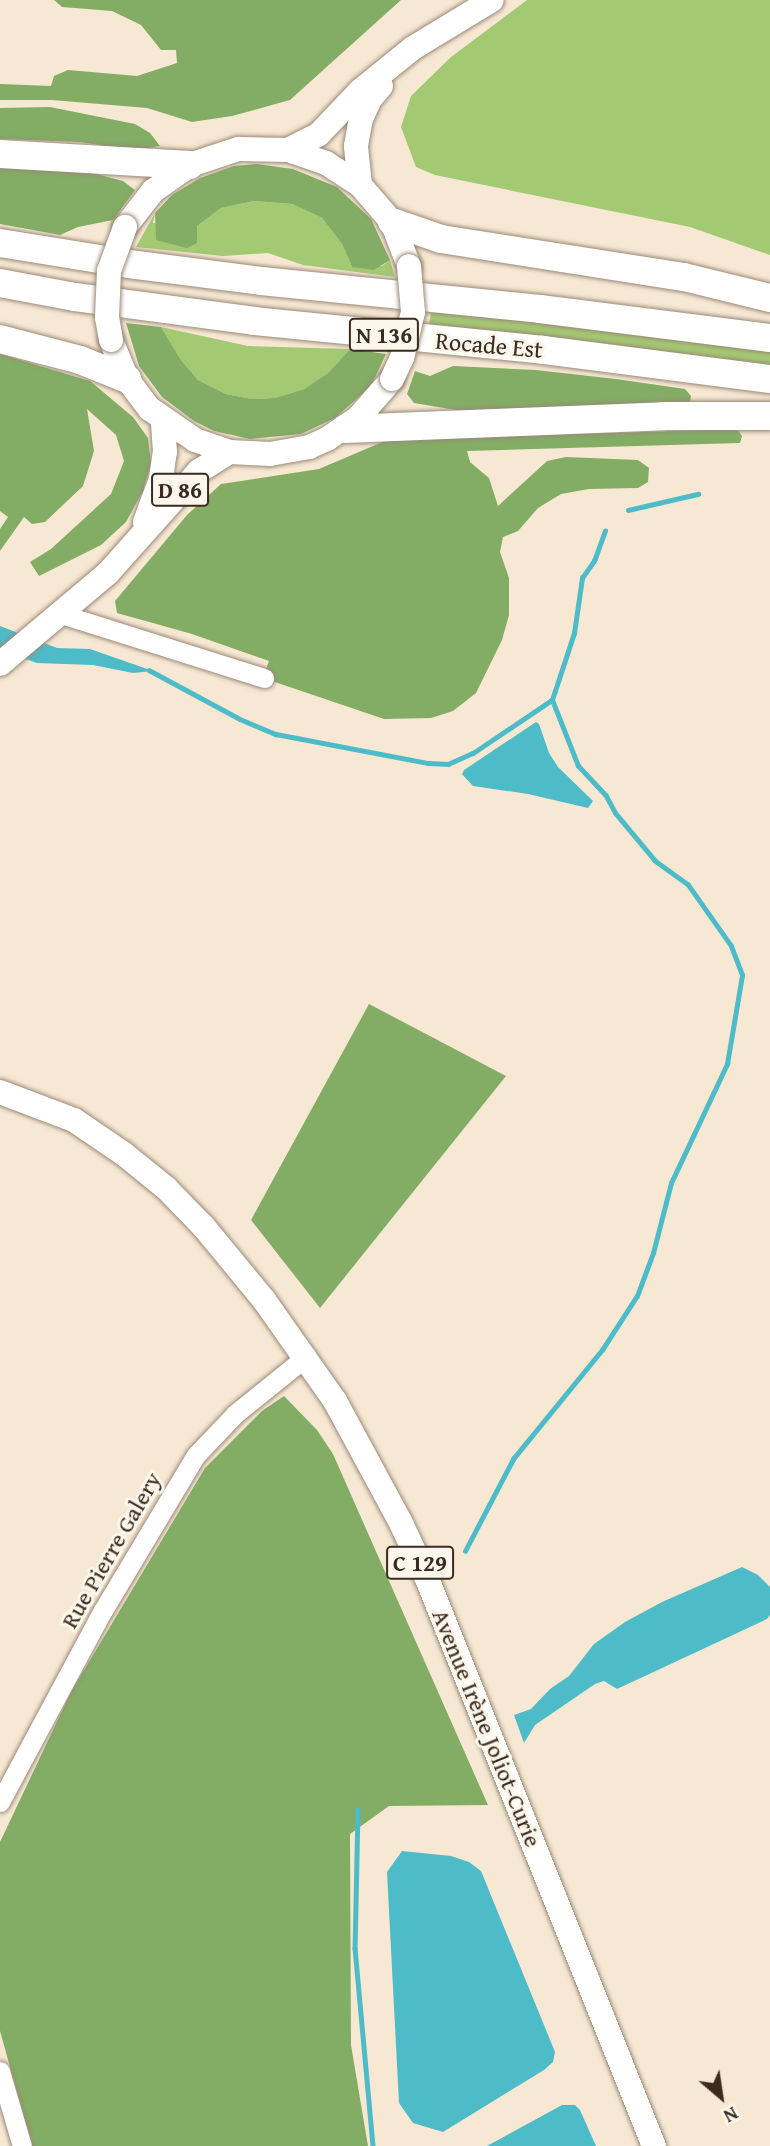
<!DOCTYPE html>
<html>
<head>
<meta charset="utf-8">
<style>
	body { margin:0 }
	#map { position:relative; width:770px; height:2146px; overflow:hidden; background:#f7e8d3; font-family:"Gentium Book Plus",serif }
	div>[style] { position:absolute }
	.green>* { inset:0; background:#a4c973 }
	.forest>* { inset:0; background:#83ad65 }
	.water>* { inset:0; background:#4ebbc9 }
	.stream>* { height:4.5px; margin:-2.25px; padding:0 2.25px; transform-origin:2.25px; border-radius:2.25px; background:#4ebbc9 }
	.roads { filter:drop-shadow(0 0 2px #998978) drop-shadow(0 0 2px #998978) }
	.minor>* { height:19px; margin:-9.5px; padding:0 9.5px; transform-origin:9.5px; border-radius:9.5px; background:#fff }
	.major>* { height:24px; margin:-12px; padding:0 12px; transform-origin:12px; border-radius:12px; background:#fff }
	.highway>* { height:28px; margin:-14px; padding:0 14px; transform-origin:14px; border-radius:14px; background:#fff }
	.bridges { filter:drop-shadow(0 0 2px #998978) drop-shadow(0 0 2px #998978) }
	.major-bridge>* { height:24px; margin:-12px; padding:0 12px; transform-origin:12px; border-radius:12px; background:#fff }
	span { translate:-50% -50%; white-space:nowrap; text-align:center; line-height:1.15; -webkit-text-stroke:6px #fbf7ec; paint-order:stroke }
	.shield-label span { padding:2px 5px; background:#fbf7ec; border:2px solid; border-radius:5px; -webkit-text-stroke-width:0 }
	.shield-label { font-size:23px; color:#3b2a1e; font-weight:700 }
	.street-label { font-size:24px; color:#3b2a1e }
	.north { position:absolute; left:686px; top:2062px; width:70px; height:70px; -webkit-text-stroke:5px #fbf7ec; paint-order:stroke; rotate:151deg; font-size:19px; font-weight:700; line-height:28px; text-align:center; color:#3b2a1e }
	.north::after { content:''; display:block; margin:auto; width:24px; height:32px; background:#3b2a1e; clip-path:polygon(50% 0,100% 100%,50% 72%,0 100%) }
</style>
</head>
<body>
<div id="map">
	<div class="green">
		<i style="clip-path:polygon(527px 0,770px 0,770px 255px,690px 227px,435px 175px,416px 167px,401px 127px,411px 96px,451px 57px)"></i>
		<i style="clip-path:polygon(254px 201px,292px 204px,322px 218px,342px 244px,352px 267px,382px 266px,390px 260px,395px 277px,303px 265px,268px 253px,223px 256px,136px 247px,155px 213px,153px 223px,197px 226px,221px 208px)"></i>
		<i style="clip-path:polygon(431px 311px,536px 320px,770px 350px,770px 368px,429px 327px)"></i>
		<i style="clip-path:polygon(161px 327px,248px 346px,350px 349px,328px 373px,304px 389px,275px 398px,252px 399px,226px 394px,198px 380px,181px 360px)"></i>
	</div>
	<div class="forest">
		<i style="clip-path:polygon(54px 0,401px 0,290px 100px,232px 116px,192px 122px,147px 108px,52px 100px,0 100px,0 84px,51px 86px,54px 76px,68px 70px,137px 76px,177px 63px,176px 50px,161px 50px,141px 25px,112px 11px,62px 7px)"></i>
		<i style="clip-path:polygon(50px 107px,135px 124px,150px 133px,160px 146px,137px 150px,79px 142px,0 139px,0 108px)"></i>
		<i style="clip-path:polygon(257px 164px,293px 169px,337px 187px,371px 219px,390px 260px,374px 270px,352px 267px,342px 244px,322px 218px,292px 204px,254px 201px,221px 208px,197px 226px,197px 243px,187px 248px,156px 240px,155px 213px,172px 195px,200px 178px,234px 166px)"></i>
		<i style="clip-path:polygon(0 167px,92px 173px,123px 181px,135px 190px,113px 220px,78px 227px,60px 235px,33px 230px,0 224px)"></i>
		<i style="clip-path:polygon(126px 323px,161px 327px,181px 360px,198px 380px,226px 394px,252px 399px,275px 398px,304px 389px,328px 373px,350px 349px,386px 354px,371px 386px,335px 418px,301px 434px,250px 439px,214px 431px,194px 421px,162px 397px,139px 366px)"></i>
		<i style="clip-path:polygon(0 354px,90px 381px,133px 417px,148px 438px,151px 463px,143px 491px,126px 522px,101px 545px,39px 576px,30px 562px,51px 549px,111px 494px,124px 461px,116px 435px,87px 409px,94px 451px,83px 486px,45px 522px,32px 524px,24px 517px,0 551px,0 529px,8px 517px,0 511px)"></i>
		<i style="clip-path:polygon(453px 366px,536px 370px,616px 379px,685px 389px,691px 396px,690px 403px,462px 411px,414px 403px,407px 394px,415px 371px,430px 376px)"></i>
		<i style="clip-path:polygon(737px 429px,742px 436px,740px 443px,467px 451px,470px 462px,489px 478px,498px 506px,547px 461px,566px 457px,638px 460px,649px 468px,648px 482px,638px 488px,589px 489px,561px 494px,538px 508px,518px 531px,503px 537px,500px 552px,509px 578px,509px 615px,502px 640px,476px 693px,453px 711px,431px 718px,384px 719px,263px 678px,269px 661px,192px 634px,117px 613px,115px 601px,187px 515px,221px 484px,319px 469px,387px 440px)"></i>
		<i style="clip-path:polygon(369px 1004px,506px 1076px,320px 1308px,251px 1220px)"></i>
		<i style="clip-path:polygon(284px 1396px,317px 1430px,333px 1454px,488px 1805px,389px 1806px,350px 1834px,351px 2045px,368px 2146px,32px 2146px,0 2031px,0 1842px,71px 1692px,205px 1468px,262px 1411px)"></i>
	</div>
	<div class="water">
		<i style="clip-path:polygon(0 626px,57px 648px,90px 649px,153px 671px,133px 673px,93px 665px,37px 663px,0 650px)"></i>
		<i style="clip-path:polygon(536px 722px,539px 724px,549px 753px,558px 767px,593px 801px,588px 808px,528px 794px,473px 786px,462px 774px,464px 770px)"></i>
		<i style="clip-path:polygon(742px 1567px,758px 1575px,770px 1587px,770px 1615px,767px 1619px,617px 1689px,604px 1681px,595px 1684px,535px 1725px,524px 1743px,514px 1715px,531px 1709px,550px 1689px,569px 1676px,594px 1644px,625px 1622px,662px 1602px)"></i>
		<i style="clip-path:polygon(402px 1851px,451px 1856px,469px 1862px,481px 1871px,555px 2052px,553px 2062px,544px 2070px,443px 2132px,413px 2123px,399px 2103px,387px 1872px)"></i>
		<i style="clip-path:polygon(562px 2105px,575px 2105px,580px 2110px,596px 2146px,487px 2146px)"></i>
	</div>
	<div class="stream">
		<i style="left:628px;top:510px;width:72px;rotate:-12.9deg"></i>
		<i style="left:149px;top:670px;width:103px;rotate:28.3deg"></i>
		<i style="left:240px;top:719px;width:39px;rotate:23deg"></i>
		<i style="left:276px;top:734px;width:155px;rotate:10.8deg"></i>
		<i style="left:428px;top:763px;width:20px;rotate:3deg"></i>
		<i style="left:448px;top:764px;width:27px;rotate:-24deg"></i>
		<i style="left:473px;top:753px;width:95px;rotate:-33.9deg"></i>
		<i style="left:552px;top:700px;width:71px;rotate:-71.8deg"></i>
		<i style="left:574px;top:633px;width:56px;rotate:-81.7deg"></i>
		<i style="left:582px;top:578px;width:21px;rotate:-55deg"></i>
		<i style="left:594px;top:561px;width:32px;rotate:-70deg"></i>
		<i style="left:465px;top:1551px;width:104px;rotate:-62.4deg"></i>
		<i style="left:513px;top:1459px;width:141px;rotate:-50.8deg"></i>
		<i style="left:602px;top:1350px;width:64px;rotate:-57.1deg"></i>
		<i style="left:637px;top:1296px;width:46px;rotate:-69.6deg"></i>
		<i style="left:653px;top:1253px;width:72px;rotate:-75.6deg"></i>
		<i style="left:671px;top:1183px;width:132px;rotate:-64.8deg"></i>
		<i style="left:727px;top:1064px;width:90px;rotate:-80.4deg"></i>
		<i style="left:742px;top:975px;width:31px;rotate:-111deg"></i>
		<i style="left:731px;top:946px;width:75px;rotate:-125.2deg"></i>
		<i style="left:688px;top:885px;width:41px;rotate:-144deg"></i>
		<i style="left:655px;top:861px;width:62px;rotate:-129.8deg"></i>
		<i style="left:615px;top:813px;width:19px;rotate:-118deg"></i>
		<i style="left:606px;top:796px;width:41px;rotate:-133deg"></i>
		<i style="left:578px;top:766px;width:71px;rotate:-111.5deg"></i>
		<i style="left:358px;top:1809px;width:139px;rotate:91.2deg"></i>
		<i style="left:355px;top:1948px;width:199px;rotate:84.8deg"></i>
	</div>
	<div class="roads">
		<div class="minor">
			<i style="left:61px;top:614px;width:213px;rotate:17.5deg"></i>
			<i style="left:0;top:1802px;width:216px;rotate:-61.8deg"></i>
			<i style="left:102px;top:1612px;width:183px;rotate:-59.1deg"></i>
			<i style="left:196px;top:1455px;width:57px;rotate:-46.4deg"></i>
			<i style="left:235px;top:1414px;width:92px;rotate:-38.9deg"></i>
			<i style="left:0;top:2071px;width:78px;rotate:73.7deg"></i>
		</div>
		<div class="major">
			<i style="left:288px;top:150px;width:35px;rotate:-27deg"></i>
			<i style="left:319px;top:134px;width:61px;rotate:-46.3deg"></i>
			<i style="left:361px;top:90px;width:67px;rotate:-38.9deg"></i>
			<i style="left:413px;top:48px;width:92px;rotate:-31.3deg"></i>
			<i style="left:360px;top:185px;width:39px;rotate:-96deg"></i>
			<i style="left:356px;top:146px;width:27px;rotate:-80deg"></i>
			<i style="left:361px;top:119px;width:22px;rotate:-66deg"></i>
			<i style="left:370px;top:99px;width:17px;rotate:-50deg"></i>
			<i style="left:125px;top:227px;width:46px;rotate:-52.1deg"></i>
			<i style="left:153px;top:191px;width:45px;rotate:-35.1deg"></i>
			<i style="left:190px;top:165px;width:51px;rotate:-18.4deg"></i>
			<i style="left:238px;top:149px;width:50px;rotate:1.1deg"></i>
			<i style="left:288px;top:150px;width:40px;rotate:18.9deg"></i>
			<i style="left:326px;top:163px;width:40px;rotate:32.9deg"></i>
			<i style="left:360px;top:185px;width:49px;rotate:49.1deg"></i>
			<i style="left:392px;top:222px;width:47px;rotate:68.9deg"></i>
			<i style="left:111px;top:340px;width:42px;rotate:67.7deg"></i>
			<i style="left:127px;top:379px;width:38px;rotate:53deg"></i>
			<i style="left:150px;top:409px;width:55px;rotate:34.6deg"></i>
			<i style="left:195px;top:440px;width:37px;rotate:19deg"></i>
			<i style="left:230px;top:452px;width:40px;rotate:2.9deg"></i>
			<i style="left:270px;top:454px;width:40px;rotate:-10deg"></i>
			<i style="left:309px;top:447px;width:20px;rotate:-24deg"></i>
			<i style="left:327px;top:439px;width:37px;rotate:-34deg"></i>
			<i style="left:358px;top:418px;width:52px;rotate:-48.9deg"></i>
			<i style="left:145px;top:522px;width:46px;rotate:-69.6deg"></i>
			<i style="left:161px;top:479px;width:27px;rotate:-82deg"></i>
			<i style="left:165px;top:452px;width:31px;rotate:-94deg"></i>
			<i style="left:0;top:664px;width:141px;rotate:-40.1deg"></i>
			<i style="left:108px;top:573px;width:137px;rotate:-48.3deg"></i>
			<i style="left:199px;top:471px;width:36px;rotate:-32deg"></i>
			<i style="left:0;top:1092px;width:79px;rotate:20.7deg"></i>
			<i style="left:74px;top:1120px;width:60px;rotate:34.2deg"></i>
			<i style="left:124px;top:1154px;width:55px;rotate:39.1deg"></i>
			<i style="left:167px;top:1189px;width:52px;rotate:45.8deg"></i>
			<i style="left:203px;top:1226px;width:96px;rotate:50.5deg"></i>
			<i style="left:264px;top:1300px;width:123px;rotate:54.9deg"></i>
			<i style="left:335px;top:1401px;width:136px;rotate:61.6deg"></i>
			<i style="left:400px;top:1521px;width:66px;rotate:65deg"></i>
			<i style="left:428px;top:1581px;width:609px;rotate:68.2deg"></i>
		</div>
		<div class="highway">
			<i style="left:0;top:154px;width:190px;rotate:3.3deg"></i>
			<i style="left:392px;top:222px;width:52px;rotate:19.1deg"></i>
			<i style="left:441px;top:239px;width:246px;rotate:8.9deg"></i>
			<i style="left:684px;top:277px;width:89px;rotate:13.7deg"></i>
			<i style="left:0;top:243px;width:131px;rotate:9.2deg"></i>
			<i style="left:129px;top:264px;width:133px;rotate:7.3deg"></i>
			<i style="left:261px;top:281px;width:280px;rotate:5.7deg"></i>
			<i style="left:540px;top:309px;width:232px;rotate:7.2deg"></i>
			<i style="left:0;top:283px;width:76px;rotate:10.6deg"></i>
			<i style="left:75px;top:297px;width:181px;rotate:7.6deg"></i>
			<i style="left:254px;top:321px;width:290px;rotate:5.7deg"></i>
			<i style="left:543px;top:350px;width:229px;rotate:7.3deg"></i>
			<i style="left:0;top:339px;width:83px;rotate:14.7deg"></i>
			<i style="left:80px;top:360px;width:51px;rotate:22deg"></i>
			<i style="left:345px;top:429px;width:319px;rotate:-2.3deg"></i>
			<i style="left:664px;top:416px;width:106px"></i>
		</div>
	</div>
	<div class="bridges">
		<div class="major-bridge">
			<i style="left:111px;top:340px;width:23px;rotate:-100deg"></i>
			<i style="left:107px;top:317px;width:46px;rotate:-87.5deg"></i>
			<i style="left:109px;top:271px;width:47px;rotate:-70deg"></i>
			<i style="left:392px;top:379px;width:23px;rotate:-65deg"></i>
			<i style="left:402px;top:358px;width:47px;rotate:-76.6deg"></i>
			<i style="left:413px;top:312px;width:46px;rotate:-95deg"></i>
		</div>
	</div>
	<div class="shield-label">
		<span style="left:384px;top:335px">N 136</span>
		<span style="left:180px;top:490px">D 86</span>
		<span style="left:420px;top:1563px">C 129</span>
	</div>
	<div class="street-label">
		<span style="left:489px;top:345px;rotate:5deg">Rocade Est</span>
		<span style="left:111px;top:1550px;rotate:-60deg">Rue Pierre Galery</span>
		<span style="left:487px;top:1728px;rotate:68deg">Avenue Irène Joliot-Curie</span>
	</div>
	<div class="north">N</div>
</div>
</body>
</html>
